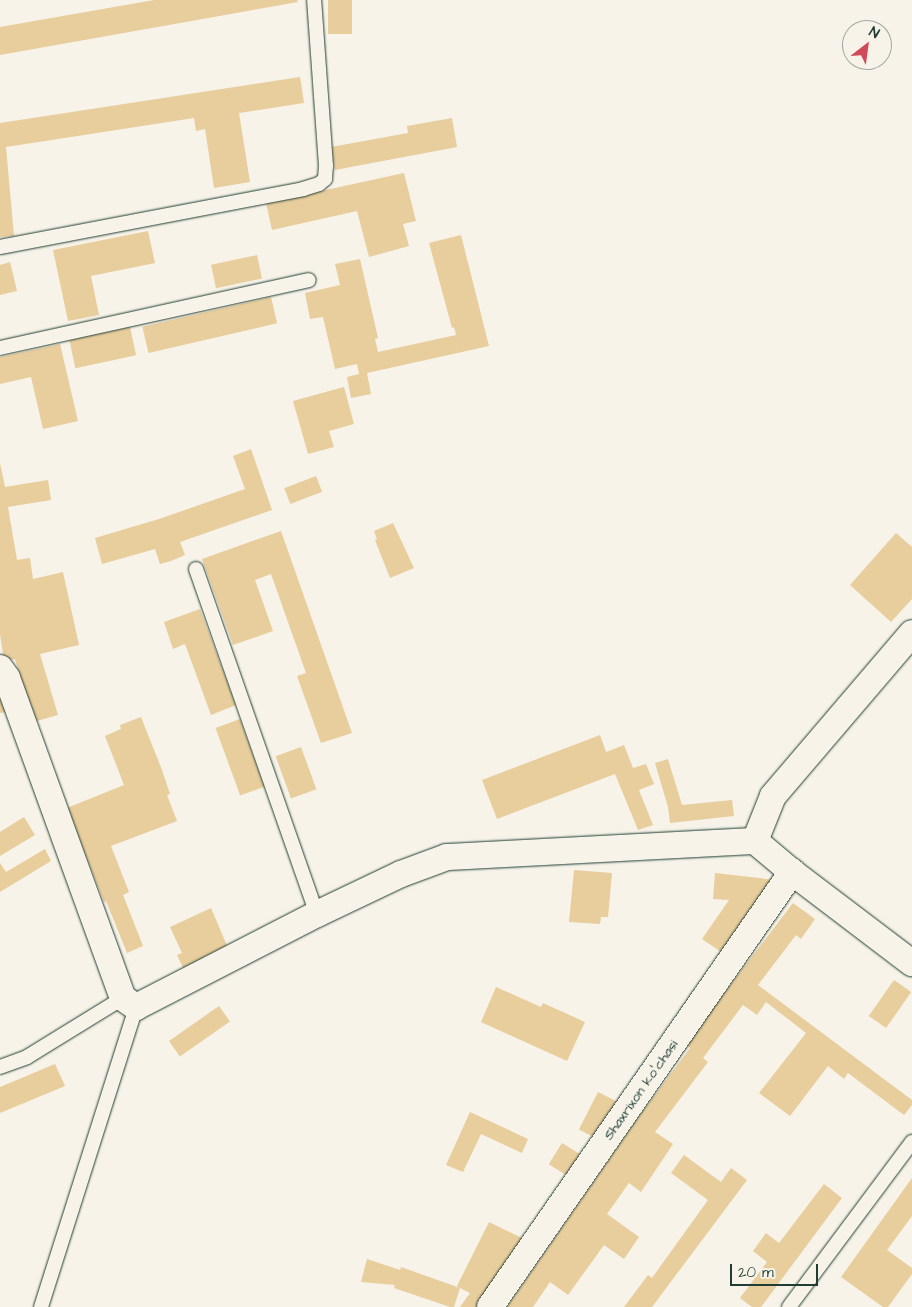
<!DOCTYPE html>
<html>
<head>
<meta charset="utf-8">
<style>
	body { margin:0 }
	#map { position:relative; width:912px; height:1307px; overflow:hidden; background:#f7f3e8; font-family:"Architects Daughter",sans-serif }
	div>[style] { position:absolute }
	.building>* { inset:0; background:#e8cd9d; transform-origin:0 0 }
	.roads { filter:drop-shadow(0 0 1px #1f3d34) drop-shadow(0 0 1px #1f3d34) }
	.service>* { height:14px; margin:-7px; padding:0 7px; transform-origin:7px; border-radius:7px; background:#f7f3e8 }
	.minor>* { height:26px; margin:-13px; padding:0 13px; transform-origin:13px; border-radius:13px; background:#f7f3e8 }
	span { translate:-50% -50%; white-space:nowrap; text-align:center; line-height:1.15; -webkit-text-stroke:4px #f7f3e8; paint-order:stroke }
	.street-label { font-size:14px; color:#1f3d34 }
	.north { position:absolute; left:842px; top:20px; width:50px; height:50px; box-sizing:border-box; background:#f7f3e8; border:1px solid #a1aaa0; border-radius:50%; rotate:30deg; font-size:14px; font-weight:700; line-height:20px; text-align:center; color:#1f3d34 }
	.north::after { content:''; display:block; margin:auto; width:18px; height:22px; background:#d1495b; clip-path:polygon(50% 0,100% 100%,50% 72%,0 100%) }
	.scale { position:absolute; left:730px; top:1264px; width:88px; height:22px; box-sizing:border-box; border:2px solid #1f3d34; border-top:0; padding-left:6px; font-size:15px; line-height:18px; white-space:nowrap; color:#1f3d34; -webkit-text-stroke:4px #f7f3e8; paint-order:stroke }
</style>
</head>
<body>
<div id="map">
	<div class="building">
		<i style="clip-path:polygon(154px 0,297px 0,298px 2px,0 55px,0 27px)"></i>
		<i style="left:328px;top:0;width:24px;height:34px"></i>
		<i style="clip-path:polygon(300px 77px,304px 103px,239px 113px,250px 182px,214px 188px,205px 129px,196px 131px,194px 118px,6px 147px,14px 236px,0 237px,0 123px)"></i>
		<i style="clip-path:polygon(452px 118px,457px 147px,335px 170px,331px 147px,408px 133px,407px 126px)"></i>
		<i style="clip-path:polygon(404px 173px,416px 221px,403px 224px,409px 246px,369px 257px,357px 211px,272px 230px,266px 203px)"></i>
		<i style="clip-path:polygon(148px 231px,155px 263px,91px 276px,99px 315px,68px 321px,53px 250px)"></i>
		<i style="clip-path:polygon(461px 235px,489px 346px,367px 373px,371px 394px,351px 398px,347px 377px,359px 374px,357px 364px,335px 369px,323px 317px,310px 319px,305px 293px,340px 285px,335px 264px,360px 259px,378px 338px,375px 339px,378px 352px,456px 335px,454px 327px,452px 328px,429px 243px)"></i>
		<i style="left:257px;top:255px;width:24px;height:47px;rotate:78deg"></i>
		<i style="clip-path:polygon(10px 262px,17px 291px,0 295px,0 265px)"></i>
		<i style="left:271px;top:297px;width:27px;height:132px;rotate:77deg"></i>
		<i style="left:130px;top:327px;width:29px;height:62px;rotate:78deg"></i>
		<i style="clip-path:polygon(60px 344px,78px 421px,43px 429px,31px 377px,0 384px,0 357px)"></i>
		<i style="clip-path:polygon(344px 387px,354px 424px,329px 431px,334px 447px,308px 454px,293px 401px)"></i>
		<i style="clip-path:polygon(251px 449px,272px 510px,180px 542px,185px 555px,171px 561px,160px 564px,155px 549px,102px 564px,95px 538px,159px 519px,245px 489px,233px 456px)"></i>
		<i style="clip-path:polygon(0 463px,5px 487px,48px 480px,51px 500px,8px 507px,17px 560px,30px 558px,33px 579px,63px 572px,79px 645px,40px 654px,58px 715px,33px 722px,15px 659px,4px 661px,0 634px)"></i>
		<i style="left:316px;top:476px;width:17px;height:34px;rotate:69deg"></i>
		<i style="clip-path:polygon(393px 523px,414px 568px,390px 578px,375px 540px,377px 539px,374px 531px)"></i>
		<i style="clip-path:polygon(281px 531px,352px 733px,321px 743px,297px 676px,306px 673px,271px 574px,255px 580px,273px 631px,233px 645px,202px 559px)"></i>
		<i style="clip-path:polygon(896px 533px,912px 547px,912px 599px,891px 622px,850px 585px)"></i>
		<i style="clip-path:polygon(200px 609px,236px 705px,211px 715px,185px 644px,173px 649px,164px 622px)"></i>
		<i style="clip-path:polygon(0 683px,7px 712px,0 713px)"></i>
		<i style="clip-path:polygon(141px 717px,162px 770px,170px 794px,167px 795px,177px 821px,111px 846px,129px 892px,123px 895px,143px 946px,127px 953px,106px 901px,104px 902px,67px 808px,124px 785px,105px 736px,121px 729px,120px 725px)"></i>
		<i style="left:240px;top:719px;width:72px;height:26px;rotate:70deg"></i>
		<i style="clip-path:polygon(600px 735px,606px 752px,624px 745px,633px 768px,646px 764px,654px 784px,639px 790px,653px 825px,638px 830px,615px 774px,497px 819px,482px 780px)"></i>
		<i style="left:301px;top:747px;width:45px;height:27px;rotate:70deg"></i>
		<i style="clip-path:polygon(668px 759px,682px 805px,732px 800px,734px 816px,670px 823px,668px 807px,655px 763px)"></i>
		<i style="clip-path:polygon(24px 817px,35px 835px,0 856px,0 832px)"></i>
		<i style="clip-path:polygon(45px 849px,51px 861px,0 892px,0 863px,6px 872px)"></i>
		<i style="clip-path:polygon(574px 870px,612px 873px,608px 917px,601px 917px,600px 924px,569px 922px)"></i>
		<i style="clip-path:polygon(715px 873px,776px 880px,724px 954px,702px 939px,729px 900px,713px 899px)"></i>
		<i style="clip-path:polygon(793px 903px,815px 919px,801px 939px,796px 935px,758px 985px,912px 1100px,912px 1105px,904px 1115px,848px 1073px,844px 1079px,828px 1066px,790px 1116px,759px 1093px,806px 1033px,766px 1002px,757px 1015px,743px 1005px,703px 1058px,708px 1062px,655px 1132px,673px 1144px,641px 1192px,629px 1183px,607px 1214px,639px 1237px,624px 1259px,604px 1245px,568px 1295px,550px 1282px,533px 1307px,507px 1307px,637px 1119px,690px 1048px,685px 1044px)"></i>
		<i style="clip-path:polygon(211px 908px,228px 948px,184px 970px,177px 955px,182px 953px,170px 927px)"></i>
		<i style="left:894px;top:980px;width:21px;height:44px;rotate:35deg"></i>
		<i style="clip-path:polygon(496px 987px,541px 1007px,543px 1003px,585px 1022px,567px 1061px,481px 1022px)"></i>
		<i style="left:219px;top:1006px;width:19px;height:61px;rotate:55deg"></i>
		<i style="clip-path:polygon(55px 1064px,65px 1086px,0 1113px,0 1087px)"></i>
		<i style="left:598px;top:1092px;width:27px;height:42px;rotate:27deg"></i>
		<i style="clip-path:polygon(470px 1112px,528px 1139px,522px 1153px,481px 1134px,463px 1172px,446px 1165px)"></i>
		<i style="left:562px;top:1143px;width:26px;height:25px;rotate:32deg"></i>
		<i style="clip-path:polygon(684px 1155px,721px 1182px,731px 1168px,747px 1180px,652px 1307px,624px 1307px,648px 1275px,652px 1278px,708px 1200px,671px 1173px)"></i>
		<i style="clip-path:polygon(912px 1178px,912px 1216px,887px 1250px,912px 1268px,912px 1274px,888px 1307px,883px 1307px,841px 1277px)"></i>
		<i style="clip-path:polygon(824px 1184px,842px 1198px,761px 1307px,752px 1307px,740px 1298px,767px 1262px,753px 1251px,766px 1233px,779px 1243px)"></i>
		<i style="clip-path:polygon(489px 1222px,522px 1238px,486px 1307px,460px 1307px,470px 1293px,460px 1288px,454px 1307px,450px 1307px,394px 1288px,395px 1285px,361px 1282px,367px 1259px,400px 1270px,401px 1267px,460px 1288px,457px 1286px)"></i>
	</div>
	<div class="roads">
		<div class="service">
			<i style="left:0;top:247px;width:309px;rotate:-10.8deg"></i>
			<i style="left:303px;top:189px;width:17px;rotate:-17deg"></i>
			<i style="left:319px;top:184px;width:8px;rotate:-40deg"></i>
			<i style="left:325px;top:179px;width:13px;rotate:-86deg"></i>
			<i style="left:326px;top:166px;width:166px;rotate:-94.1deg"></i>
			<i style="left:0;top:348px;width:316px;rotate:-12.4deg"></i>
			<i style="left:196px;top:569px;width:366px;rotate:70.7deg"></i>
			<i style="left:0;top:1067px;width:29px;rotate:-20deg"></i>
			<i style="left:27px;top:1057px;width:113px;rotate:-31.6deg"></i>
			<i style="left:41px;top:1307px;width:315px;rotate:-72.4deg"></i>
			<i style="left:789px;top:1307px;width:206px;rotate:-53.3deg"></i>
		</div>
		<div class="minor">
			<i style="left:0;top:668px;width:12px;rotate:55deg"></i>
			<i style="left:7px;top:678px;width:340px;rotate:70.1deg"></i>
			<i style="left:123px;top:998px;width:16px;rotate:35deg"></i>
			<i style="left:136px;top:1007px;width:203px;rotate:-27.2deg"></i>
			<i style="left:317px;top:914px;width:93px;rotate:-25.5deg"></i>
			<i style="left:401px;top:874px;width:49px;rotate:-20.3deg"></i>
			<i style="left:447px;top:857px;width:308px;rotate:-3deg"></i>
			<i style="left:755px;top:841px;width:48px;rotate:-68.2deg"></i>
			<i style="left:773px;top:796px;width:214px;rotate:-49.5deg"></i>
			<i style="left:755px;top:841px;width:48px;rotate:40deg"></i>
			<i style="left:792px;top:872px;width:151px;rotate:37.2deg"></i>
			<i style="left:490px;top:1307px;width:530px;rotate:-55.23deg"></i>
		</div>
	</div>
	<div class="street-label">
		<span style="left:641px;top:1090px;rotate:-55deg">Shaxrixon koʻchasi</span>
	</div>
	<div class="north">N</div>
	<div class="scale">20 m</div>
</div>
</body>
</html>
